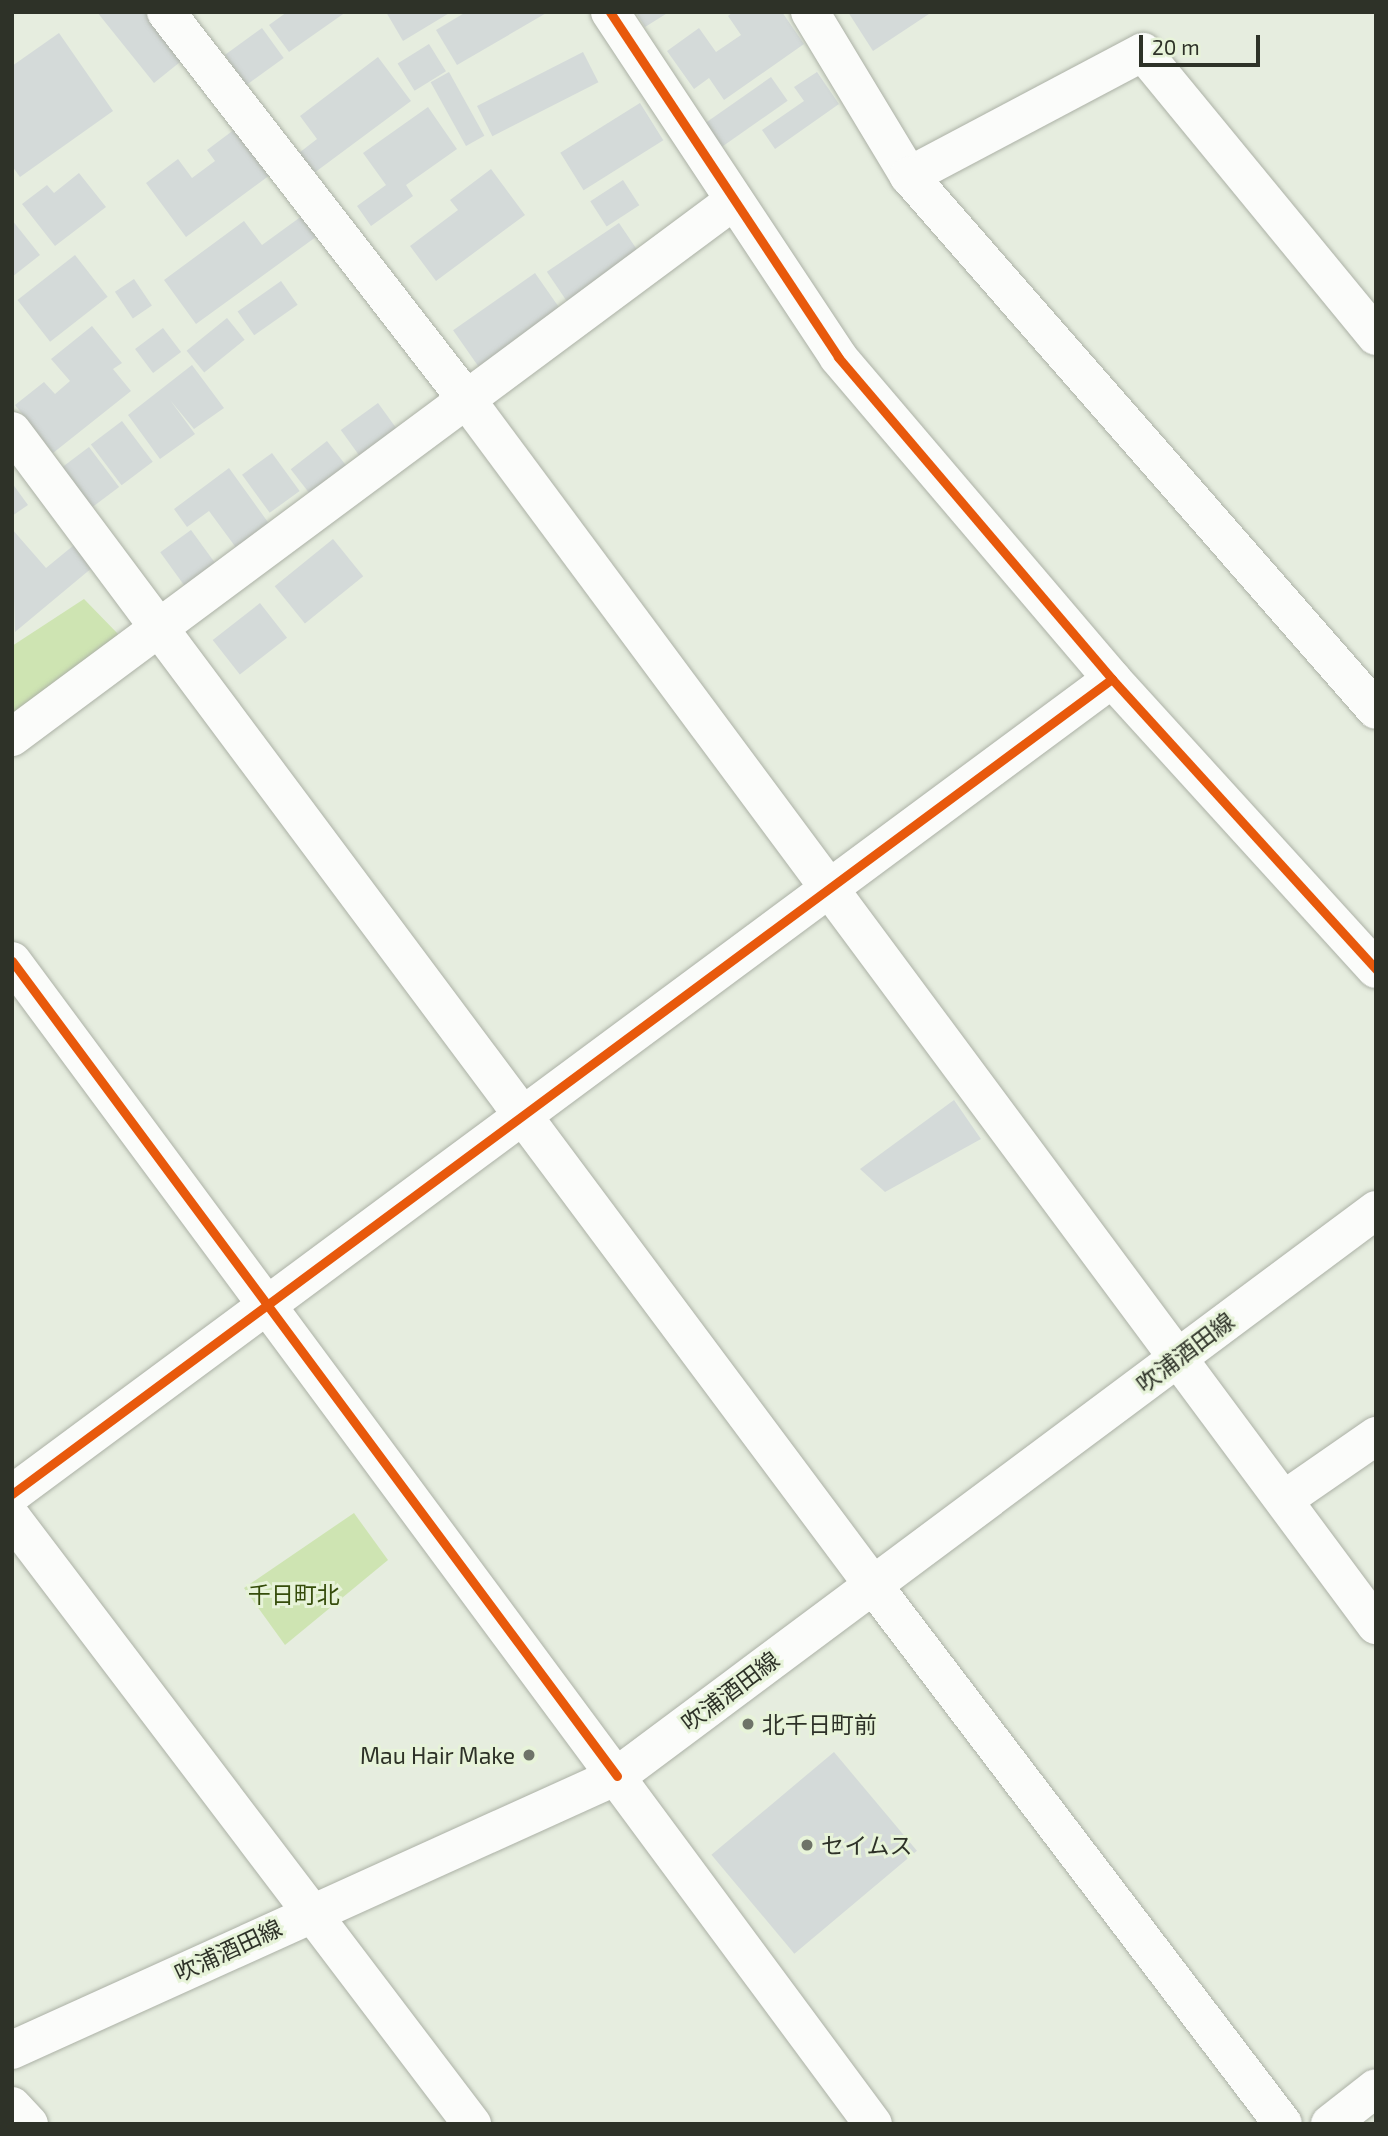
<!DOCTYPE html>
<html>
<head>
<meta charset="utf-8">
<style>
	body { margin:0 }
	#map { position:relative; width:1388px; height:2136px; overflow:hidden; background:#e6eddf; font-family:"Exo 2","Noto Sans JP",sans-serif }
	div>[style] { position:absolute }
	.green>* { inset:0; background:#cee4b2 }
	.building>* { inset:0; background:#d4dad9; transform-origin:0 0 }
	.roads { filter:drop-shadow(0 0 2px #acb1a6) drop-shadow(0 0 2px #acb1a6) }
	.minor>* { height:38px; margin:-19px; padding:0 19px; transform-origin:19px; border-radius:19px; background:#fbfcfa }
	.major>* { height:38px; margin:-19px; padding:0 19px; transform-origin:19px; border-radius:19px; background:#fbfcfa }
	.cycleway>* { height:9px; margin:-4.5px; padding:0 4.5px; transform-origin:4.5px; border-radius:4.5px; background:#e8590c }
	.dots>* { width:19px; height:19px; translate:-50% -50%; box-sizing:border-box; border:4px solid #e7f3d9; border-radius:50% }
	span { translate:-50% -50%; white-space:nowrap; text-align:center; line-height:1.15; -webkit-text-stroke:6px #e7f3d9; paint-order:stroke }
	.street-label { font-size:23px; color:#2e3228 }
	.park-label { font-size:23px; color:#354c0a }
	.poi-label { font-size:23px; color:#2e3228 }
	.left { translate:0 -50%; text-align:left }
	.right { translate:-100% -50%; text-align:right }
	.frame { position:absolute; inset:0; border:14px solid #2e3228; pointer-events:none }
	.scale { position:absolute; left:1139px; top:35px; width:121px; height:32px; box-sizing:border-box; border:4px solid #2e3228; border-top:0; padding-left:9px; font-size:21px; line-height:24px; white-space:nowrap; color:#2e3228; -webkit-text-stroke:5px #e7f3d9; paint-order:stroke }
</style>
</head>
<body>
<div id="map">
	<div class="green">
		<i style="clip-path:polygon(84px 599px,120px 636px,12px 714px,12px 646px)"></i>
		<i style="clip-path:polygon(354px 1513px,388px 1560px,285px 1645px,244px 1588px)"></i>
	</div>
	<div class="building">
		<i style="clip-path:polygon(97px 12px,157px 12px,190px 54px,154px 83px)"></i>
		<i style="clip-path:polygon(287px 12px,346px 12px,289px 52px,269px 25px)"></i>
		<i style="clip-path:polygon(386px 12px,451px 12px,403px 41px)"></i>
		<i style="clip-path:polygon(466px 12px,548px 12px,457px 65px,436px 30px)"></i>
		<i style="clip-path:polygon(636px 12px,669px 12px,645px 27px)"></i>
		<i style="clip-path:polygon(733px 12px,782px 12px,804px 44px,724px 100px,709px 78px,694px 89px,667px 51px,699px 28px,716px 52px,741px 35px,728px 16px)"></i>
		<i style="clip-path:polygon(848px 12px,932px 12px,873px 51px)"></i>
		<i style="left:262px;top:28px;width:37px;height:46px;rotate:54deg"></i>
		<i style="clip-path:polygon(59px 33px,113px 111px,20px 177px,12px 166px,12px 66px)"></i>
		<i style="left:429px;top:44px;width:32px;height:37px;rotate:58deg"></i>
		<i style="left:583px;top:52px;width:34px;height:119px;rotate:63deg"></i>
		<i style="clip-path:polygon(378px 57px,411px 101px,310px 176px,295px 156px,317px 139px,300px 116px)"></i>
		<i style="left:449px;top:72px;width:73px;height:21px;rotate:61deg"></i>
		<i style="clip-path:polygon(817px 72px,839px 104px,775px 149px,762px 130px,804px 101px,794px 87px)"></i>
		<i style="left:771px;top:77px;width:29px;height:81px;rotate:55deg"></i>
		<i style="left:640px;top:103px;width:44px;height:94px;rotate:58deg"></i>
		<i style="clip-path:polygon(428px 107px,457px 149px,406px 185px,413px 196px,371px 226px,357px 206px,386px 185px,363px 153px)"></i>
		<i style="clip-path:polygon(235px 129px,270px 175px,186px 237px,146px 183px,178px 159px,192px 178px,215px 161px,207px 150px)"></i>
		<i style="clip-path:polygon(491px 169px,525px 215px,436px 281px,410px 246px,458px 210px,450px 200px)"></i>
		<i style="clip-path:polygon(79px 173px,106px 207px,55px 246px,22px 204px,47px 185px,54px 193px)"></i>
		<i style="left:623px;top:180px;width:30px;height:39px;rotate:57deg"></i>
		<i style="clip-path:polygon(306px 213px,320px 234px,196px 324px,164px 280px,244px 221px,262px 245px)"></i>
		<i style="clip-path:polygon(12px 220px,40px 255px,12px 277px)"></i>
		<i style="left:619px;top:223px;width:43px;height:87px;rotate:56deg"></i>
		<i style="left:75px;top:255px;width:53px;height:73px;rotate:52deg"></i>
		<i style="left:535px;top:273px;width:50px;height:100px;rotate:55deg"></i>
		<i style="left:134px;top:279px;width:32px;height:23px;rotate:56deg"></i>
		<i style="left:281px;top:281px;width:29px;height:53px;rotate:55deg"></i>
		<i style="left:227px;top:318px;width:28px;height:52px;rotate:51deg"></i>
		<i style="clip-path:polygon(92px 326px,122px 363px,113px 369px,131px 391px,53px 453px,15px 405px,44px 382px,55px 394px,70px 381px,51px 359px)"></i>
		<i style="left:163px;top:328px;width:30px;height:35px;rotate:53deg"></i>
		<i style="clip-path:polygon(192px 365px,224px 408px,194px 429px,170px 400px,195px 434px,160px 459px,128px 415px)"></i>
		<i style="left:378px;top:403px;width:37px;height:46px;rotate:54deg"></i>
		<i style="left:122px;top:421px;width:51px;height:39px;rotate:53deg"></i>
		<i style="left:327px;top:441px;width:37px;height:46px;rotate:52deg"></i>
		<i style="left:89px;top:447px;width:50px;height:39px;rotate:53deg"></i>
		<i style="left:272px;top:453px;width:47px;height:37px;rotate:54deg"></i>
		<i style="clip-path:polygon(229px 468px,270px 525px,237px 549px,209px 511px,187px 527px,174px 509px)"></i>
		<i style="clip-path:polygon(12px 483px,28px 505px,12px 516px)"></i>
		<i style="clip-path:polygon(12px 529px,46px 568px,74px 545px,93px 567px,15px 632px)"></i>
		<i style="left:191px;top:530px;width:44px;height:38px;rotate:54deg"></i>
		<i style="left:333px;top:539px;width:48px;height:75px;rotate:51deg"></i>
		<i style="left:260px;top:603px;width:44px;height:60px;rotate:52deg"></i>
		<i style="clip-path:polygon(954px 1100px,981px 1139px,885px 1192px,860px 1169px)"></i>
		<i style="left:834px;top:1752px;width:129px;height:160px;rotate:50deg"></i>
	</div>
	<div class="roads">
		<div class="minor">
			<i style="left:166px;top:12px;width:490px;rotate:52.2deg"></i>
			<i style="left:466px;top:399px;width:1527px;rotate:53.42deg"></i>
			<i style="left:610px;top:12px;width:414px;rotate:56.5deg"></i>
			<i style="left:838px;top:357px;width:423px;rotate:49.6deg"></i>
			<i style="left:1112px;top:679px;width:392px;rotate:47.7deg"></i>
			<i style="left:810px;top:12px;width:192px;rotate:58.9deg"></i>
			<i style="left:1376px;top:336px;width:367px;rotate:-129.4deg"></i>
			<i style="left:1143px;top:52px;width:265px;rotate:152.1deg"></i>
			<i style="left:909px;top:176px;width:709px;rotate:48.83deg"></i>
			<i style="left:12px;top:431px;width:1440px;rotate:53.27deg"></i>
			<i style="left:873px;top:1585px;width:677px;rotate:52.74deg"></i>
			<i style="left:12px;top:737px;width:897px;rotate:-36.61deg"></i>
			<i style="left:12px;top:961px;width:1447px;rotate:53.49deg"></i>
			<i style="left:12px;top:1494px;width:1369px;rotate:-36.54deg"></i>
			<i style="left:1285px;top:1499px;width:111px;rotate:-34.7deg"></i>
			<i style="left:12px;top:1518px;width:761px;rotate:52.8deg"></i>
			<i style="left:12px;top:2106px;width:25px;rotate:47deg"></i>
			<i style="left:1330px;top:2124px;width:58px;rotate:-38deg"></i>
		</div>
		<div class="major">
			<i style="left:12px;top:2050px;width:664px;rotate:-24.37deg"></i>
			<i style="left:617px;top:1776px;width:947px;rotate:-36.71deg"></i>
		</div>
	</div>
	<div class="cycleway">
		<i style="left:610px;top:12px;width:414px;rotate:56.5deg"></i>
		<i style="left:838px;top:357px;width:423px;rotate:49.6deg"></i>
		<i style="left:1112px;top:679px;width:392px;rotate:47.7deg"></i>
		<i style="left:12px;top:961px;width:1015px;rotate:53.41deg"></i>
		<i style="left:12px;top:1494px;width:1369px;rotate:-36.54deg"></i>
	</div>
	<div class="dots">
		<i style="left:748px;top:1724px;background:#6e7368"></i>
		<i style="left:529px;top:1755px;background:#6e7368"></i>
		<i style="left:807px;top:1845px;background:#6e7368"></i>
	</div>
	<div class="street-label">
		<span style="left:1185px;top:1352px;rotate:-37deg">吹浦酒田線</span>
		<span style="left:730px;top:1691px;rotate:-37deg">吹浦酒田線</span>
		<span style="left:228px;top:1950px;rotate:-25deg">吹浦酒田線</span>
	</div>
	<div class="park-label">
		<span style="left:294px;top:1594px">千日町北</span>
	</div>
	<div class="poi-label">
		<span class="left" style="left:762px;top:1724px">北千日町前</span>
		<span class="right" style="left:515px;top:1755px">Mau Hair Make</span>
		<span class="left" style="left:821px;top:1845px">セイムス</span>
	</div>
	<div class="frame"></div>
	<div class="scale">20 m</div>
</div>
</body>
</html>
